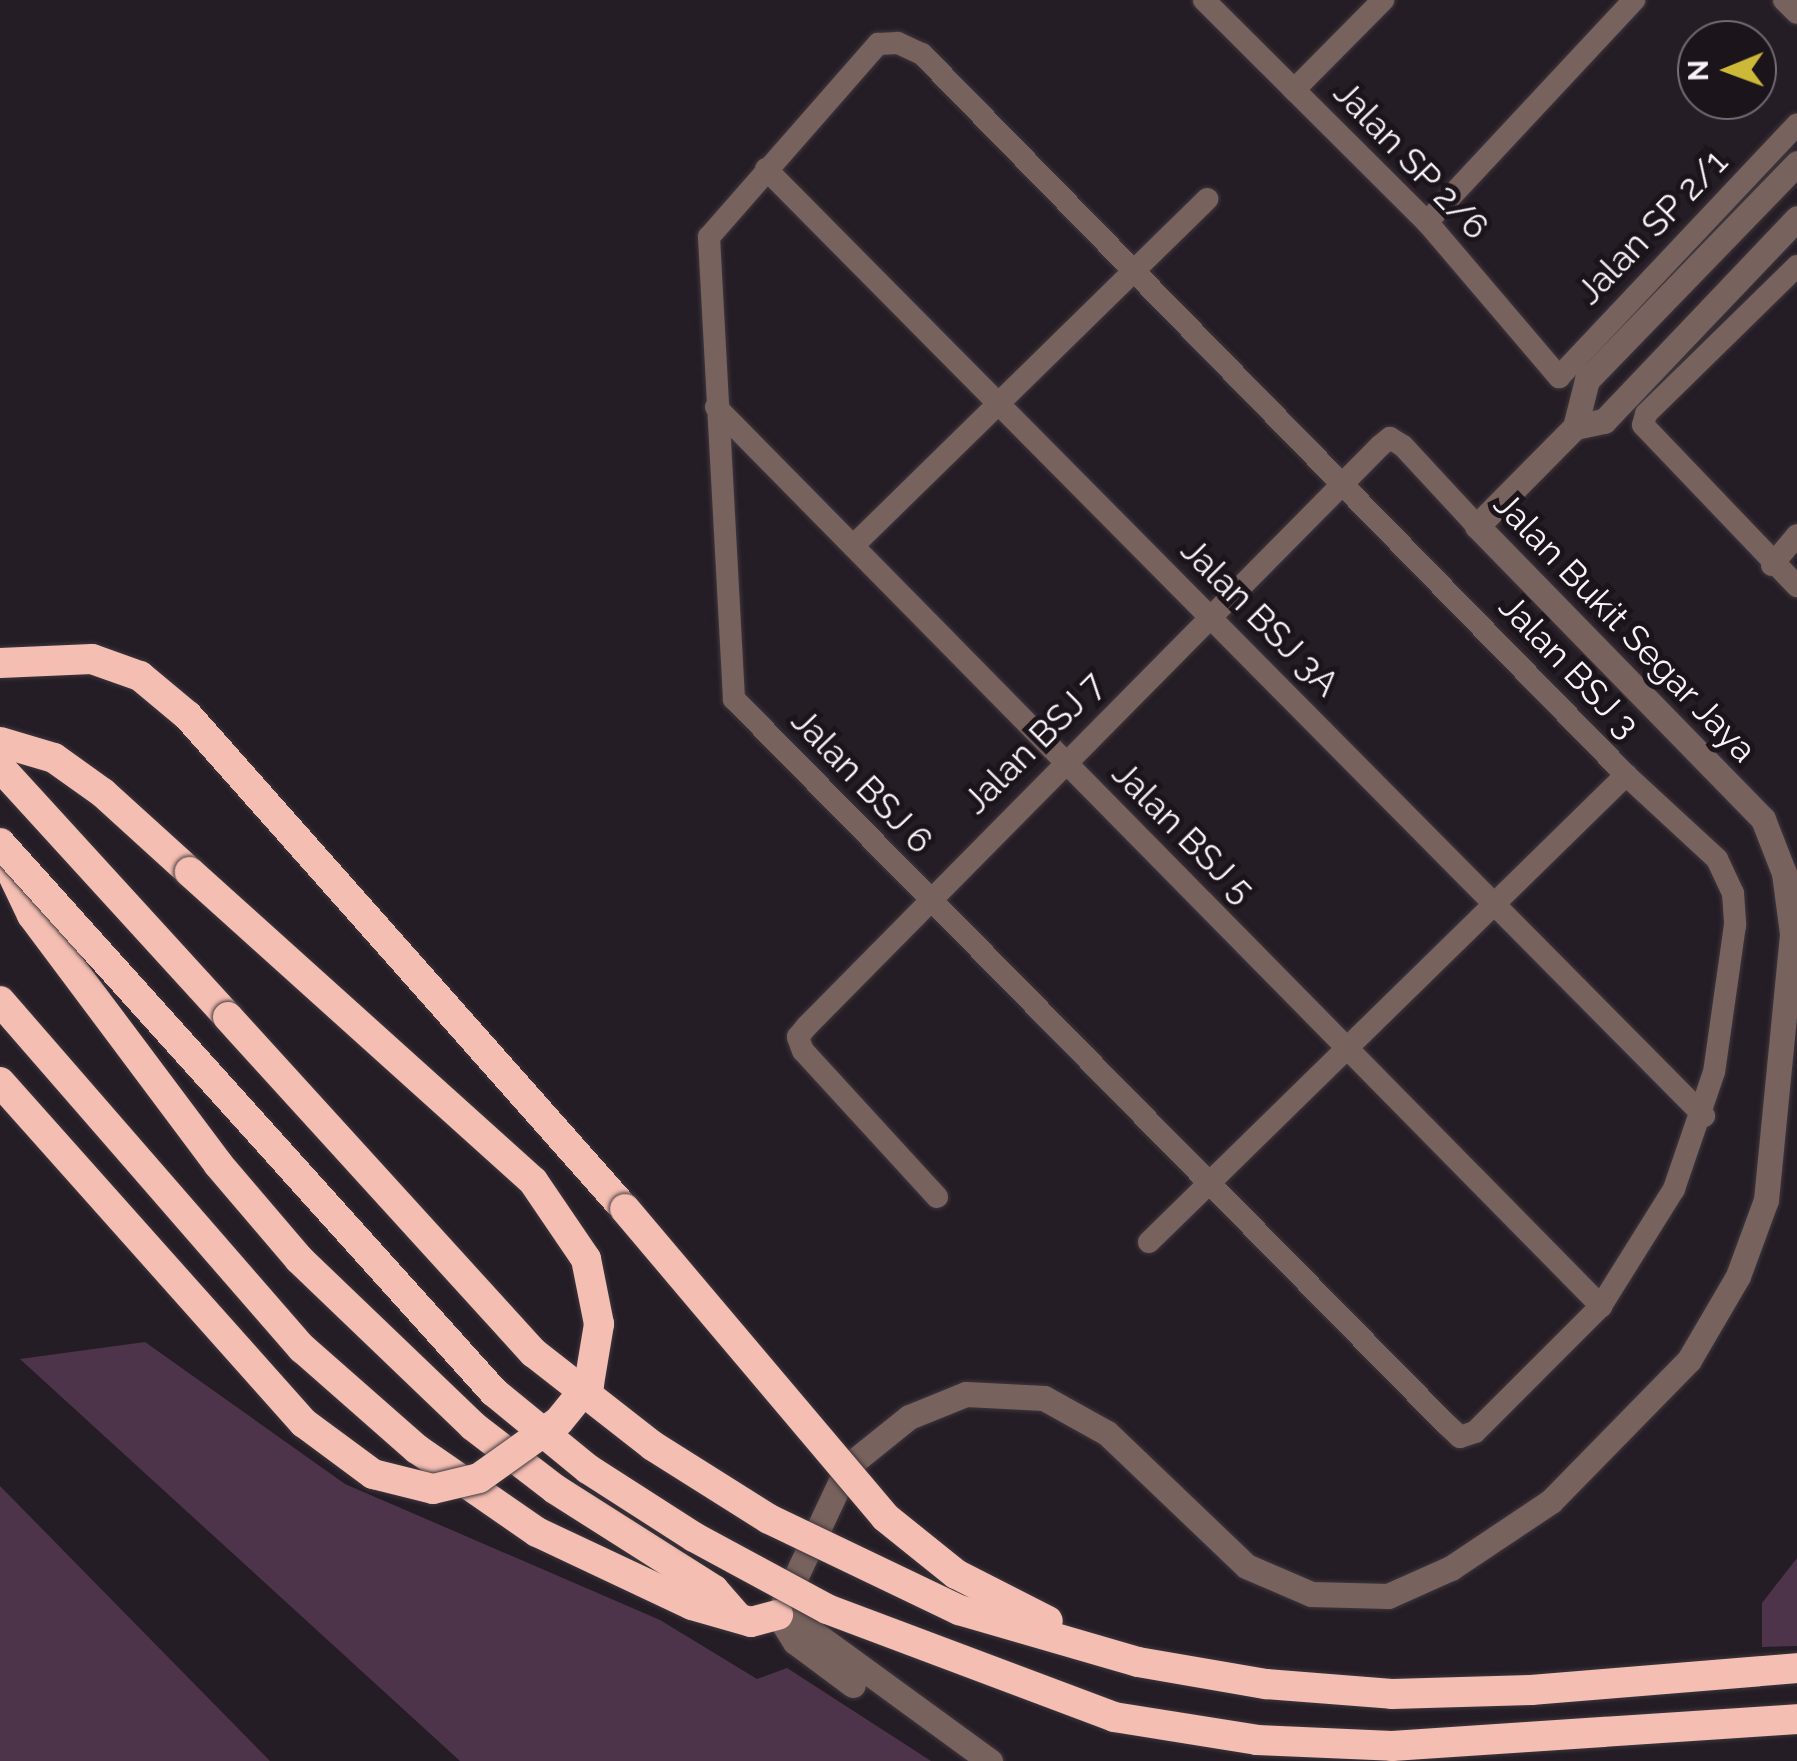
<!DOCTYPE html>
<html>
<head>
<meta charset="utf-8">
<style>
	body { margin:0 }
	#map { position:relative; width:1797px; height:1761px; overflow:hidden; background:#251d25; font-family:Raleway,sans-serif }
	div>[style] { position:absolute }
	.green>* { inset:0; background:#4d344b }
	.roads { filter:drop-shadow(0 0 2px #3e373e) drop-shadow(0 0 2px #3e373e) }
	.minor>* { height:22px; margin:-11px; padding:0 11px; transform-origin:11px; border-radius:11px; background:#78625d }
	.tertiary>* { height:25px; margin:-12.5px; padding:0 12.5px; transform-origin:12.5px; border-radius:12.5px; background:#78625d }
	.motorway>* { height:30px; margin:-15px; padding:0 15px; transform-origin:15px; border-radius:15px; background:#f5beb2 }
	.bridges { filter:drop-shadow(0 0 2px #3e373e) drop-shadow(0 0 2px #3e373e) }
	.motorway-bridge>* { height:30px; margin:-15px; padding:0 15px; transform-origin:15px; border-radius:15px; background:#f5beb2 }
	span { translate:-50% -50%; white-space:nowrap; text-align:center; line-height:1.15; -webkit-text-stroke:10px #1c141b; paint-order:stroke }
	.street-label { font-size:35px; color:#f9f3f8 }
	.north { position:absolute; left:1677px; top:20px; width:100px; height:100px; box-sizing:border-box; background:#1c141b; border:2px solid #746d73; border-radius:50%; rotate:269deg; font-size:28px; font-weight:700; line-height:40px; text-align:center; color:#f9f3f8 }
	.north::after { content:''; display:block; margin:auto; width:35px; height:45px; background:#cdb938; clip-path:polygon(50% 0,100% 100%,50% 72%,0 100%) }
</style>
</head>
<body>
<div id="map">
	<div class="green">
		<i style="clip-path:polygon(145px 1342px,345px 1484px,660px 1620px,757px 1679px,787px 1668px,931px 1761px,460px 1761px,20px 1359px)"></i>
		<i style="clip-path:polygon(0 1486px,270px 1761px,0 1761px)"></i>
		<i style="clip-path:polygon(1797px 1558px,1797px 1646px,1762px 1647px,1762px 1603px)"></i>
	</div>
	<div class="roads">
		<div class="minor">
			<i style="left:1204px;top:0;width:315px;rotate:44.9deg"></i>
			<i style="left:1427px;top:222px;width:204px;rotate:49.6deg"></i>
			<i style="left:1559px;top:377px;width:347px;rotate:-46.7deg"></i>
			<i style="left:1784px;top:0;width:18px;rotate:45deg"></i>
			<i style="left:898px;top:43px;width:26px;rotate:25deg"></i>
			<i style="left:922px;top:54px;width:1008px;rotate:45.68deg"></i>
			<i style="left:1626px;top:775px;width:124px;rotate:42.7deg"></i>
			<i style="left:1717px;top:859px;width:38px;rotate:65deg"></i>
			<i style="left:1733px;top:893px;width:32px;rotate:86deg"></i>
			<i style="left:1735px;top:925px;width:148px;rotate:98.1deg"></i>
			<i style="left:1714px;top:1072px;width:124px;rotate:108.9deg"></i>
			<i style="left:1674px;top:1189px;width:138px;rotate:122deg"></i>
			<i style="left:1601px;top:1306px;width:178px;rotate:135deg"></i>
			<i style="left:1475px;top:1432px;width:16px;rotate:162deg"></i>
			<i style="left:1460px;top:1437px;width:19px;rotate:-137deg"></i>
			<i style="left:1446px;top:1424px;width:1016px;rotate:-134.48deg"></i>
			<i style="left:734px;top:699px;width:463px;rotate:-93.1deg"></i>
			<i style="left:709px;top:237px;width:257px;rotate:-48.8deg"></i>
			<i style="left:878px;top:44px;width:20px;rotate:-3deg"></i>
			<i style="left:1294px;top:90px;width:127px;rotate:-45.3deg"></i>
			<i style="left:766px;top:169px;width:1333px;rotate:45.27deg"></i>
			<i style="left:1427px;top:222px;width:304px;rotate:-47deg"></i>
			<i style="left:1797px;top:266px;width:211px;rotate:135.6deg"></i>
			<i style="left:1646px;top:414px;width:11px;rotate:105deg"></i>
			<i style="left:1643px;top:425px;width:223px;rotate:46.3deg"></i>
			<i style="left:716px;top:407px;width:1262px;rotate:45.45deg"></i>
			<i style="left:853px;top:546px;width:496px;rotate:-44.4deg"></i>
			<i style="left:1772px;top:565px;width:39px;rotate:-50deg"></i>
			<i style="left:937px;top:1197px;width:198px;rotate:-132.5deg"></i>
			<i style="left:803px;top:1051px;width:15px;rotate:-110deg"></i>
			<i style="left:798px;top:1037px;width:14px;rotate:-51deg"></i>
			<i style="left:807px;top:1026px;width:815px;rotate:-45.35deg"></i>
			<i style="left:1380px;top:446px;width:13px;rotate:-39deg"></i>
			<i style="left:1390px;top:438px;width:15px;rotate:32deg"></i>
			<i style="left:1403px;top:446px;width:109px;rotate:47.2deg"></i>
			<i style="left:1149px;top:1242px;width:668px;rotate:-44.39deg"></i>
		</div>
		<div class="tertiary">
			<i style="left:1575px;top:427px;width:30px;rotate:-12deg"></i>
			<i style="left:1604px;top:421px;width:280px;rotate:-46.4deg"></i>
			<i style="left:782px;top:1606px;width:155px;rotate:-64.8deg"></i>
			<i style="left:848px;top:1466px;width:78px;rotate:-38.8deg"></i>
			<i style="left:909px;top:1417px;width:61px;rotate:-22deg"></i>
			<i style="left:966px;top:1394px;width:78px;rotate:2.9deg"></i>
			<i style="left:1044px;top:1398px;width:72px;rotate:29.1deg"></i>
			<i style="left:1107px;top:1433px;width:192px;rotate:43.7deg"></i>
			<i style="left:1246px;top:1566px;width:71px;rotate:23.3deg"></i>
			<i style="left:1311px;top:1594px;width:77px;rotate:1.5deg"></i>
			<i style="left:1388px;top:1596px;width:69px;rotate:-24deg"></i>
			<i style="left:1451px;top:1568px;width:120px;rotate:-33.8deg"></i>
			<i style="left:1551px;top:1501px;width:197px;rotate:-45.6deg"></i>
			<i style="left:1689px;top:1360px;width:97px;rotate:-59.7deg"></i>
			<i style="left:1738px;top:1276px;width:81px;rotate:-69.8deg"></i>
			<i style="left:1766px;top:1200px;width:268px;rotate:-84.4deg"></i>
			<i style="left:1792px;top:933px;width:61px;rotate:-97.6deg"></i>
			<i style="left:1784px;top:873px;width:58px;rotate:-111.3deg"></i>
			<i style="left:1763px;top:819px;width:409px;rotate:-134.3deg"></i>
			<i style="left:1477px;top:526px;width:139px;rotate:-45.3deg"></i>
			<i style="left:1575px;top:427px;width:49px;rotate:-75.7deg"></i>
			<i style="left:1587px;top:380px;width:302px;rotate:-45.9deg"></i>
			<i style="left:778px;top:1615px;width:30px;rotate:23deg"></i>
			<i style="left:806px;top:1627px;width:228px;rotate:36.1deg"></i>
			<i style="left:778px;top:1615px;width:32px;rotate:58deg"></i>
			<i style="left:795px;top:1642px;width:72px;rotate:36.6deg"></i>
		</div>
		<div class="motorway">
			<i style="left:0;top:663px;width:92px;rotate:-2.5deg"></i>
			<i style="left:92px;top:659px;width:51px;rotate:19.5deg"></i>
			<i style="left:140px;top:676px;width:62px;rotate:39.8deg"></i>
			<i style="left:188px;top:716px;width:659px;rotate:48.45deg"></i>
			<i style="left:0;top:742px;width:56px;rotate:16.5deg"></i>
			<i style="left:54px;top:758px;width:60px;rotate:35.5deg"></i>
			<i style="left:103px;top:793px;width:118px;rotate:42.2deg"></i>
			<i style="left:0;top:767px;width:338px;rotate:47.6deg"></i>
			<i style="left:1px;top:850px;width:72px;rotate:64.5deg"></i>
			<i style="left:32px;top:915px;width:311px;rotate:53.2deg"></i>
			<i style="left:218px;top:1164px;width:125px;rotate:49.5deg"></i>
			<i style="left:299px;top:1259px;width:241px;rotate:43.8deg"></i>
			<i style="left:473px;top:1426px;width:103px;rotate:37.5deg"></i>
			<i style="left:555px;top:1489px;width:188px;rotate:32.4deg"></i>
			<i style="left:714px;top:1590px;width:35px;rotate:49deg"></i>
			<i style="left:0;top:1001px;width:461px;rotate:49deg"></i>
			<i style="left:303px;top:1349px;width:152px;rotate:41.3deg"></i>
			<i style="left:417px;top:1449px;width:146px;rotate:34.7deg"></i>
			<i style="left:537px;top:1532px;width:171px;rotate:25.2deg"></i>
			<i style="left:692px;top:1605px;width:61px;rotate:16.1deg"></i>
			<i style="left:751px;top:1622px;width:28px;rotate:-15deg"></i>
		</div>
	</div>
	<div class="bridges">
		<div class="motorway-bridge">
			<i style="left:0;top:843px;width:739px;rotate:48.02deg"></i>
			<i style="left:494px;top:1392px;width:122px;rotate:39.3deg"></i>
			<i style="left:588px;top:1469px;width:126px;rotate:32.7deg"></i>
			<i style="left:694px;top:1537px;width:151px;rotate:28.4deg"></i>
			<i style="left:827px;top:1609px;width:307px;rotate:20.6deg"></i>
			<i style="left:1114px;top:1717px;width:145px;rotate:9.1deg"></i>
			<i style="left:1257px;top:1740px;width:135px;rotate:2.5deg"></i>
			<i style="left:1392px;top:1746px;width:406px;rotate:-3.8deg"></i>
			<i style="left:228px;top:1017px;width:454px;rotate:47.7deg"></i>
			<i style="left:534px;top:1353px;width:151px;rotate:38deg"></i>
			<i style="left:653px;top:1446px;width:137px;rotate:32.2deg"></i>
			<i style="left:769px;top:1519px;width:211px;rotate:25.6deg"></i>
			<i style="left:959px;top:1610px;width:186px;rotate:16.2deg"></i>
			<i style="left:1138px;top:1662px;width:130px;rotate:9.8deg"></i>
			<i style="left:1266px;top:1684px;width:126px;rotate:4.5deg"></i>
			<i style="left:1392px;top:1694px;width:139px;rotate:-1.6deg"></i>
			<i style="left:1531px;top:1690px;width:267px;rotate:-4.7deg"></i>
			<i style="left:0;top:1082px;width:457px;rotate:48.3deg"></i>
			<i style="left:304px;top:1423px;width:86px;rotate:36.5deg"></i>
			<i style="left:373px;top:1474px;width:62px;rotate:14deg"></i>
			<i style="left:433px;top:1489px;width:47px;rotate:-13.4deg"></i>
			<i style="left:479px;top:1478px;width:98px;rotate:-35.5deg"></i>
			<i style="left:559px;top:1421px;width:48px;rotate:-51deg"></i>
			<i style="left:589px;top:1384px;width:61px;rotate:-80.5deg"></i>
			<i style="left:599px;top:1324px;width:66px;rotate:-101.3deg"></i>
			<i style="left:586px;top:1259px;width:94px;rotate:-124.2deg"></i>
			<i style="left:533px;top:1181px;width:462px;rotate:-138deg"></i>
			<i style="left:625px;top:1209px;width:403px;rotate:49.8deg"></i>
			<i style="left:885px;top:1517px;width:91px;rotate:38.8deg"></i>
			<i style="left:956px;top:1574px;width:103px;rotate:27.1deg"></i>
		</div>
	</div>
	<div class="street-label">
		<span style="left:1411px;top:160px;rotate:46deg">Jalan SP 2/6</span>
		<span style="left:1652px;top:227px;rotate:-46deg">Jalan SP 2/1</span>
		<span style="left:1260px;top:617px;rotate:45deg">Jalan BSJ 3A</span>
		<span style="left:1625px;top:627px;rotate:46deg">Jalan Bukit Segar Jaya</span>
		<span style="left:1569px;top:666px;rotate:46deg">Jalan BSJ 3</span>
		<span style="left:1034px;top:743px;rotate:-45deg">Jalan BSJ 7</span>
		<span style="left:862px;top:781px;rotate:46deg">Jalan BSJ 6</span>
		<span style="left:1183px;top:832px;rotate:45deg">Jalan BSJ 5</span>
	</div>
	<div class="north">N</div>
</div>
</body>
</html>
